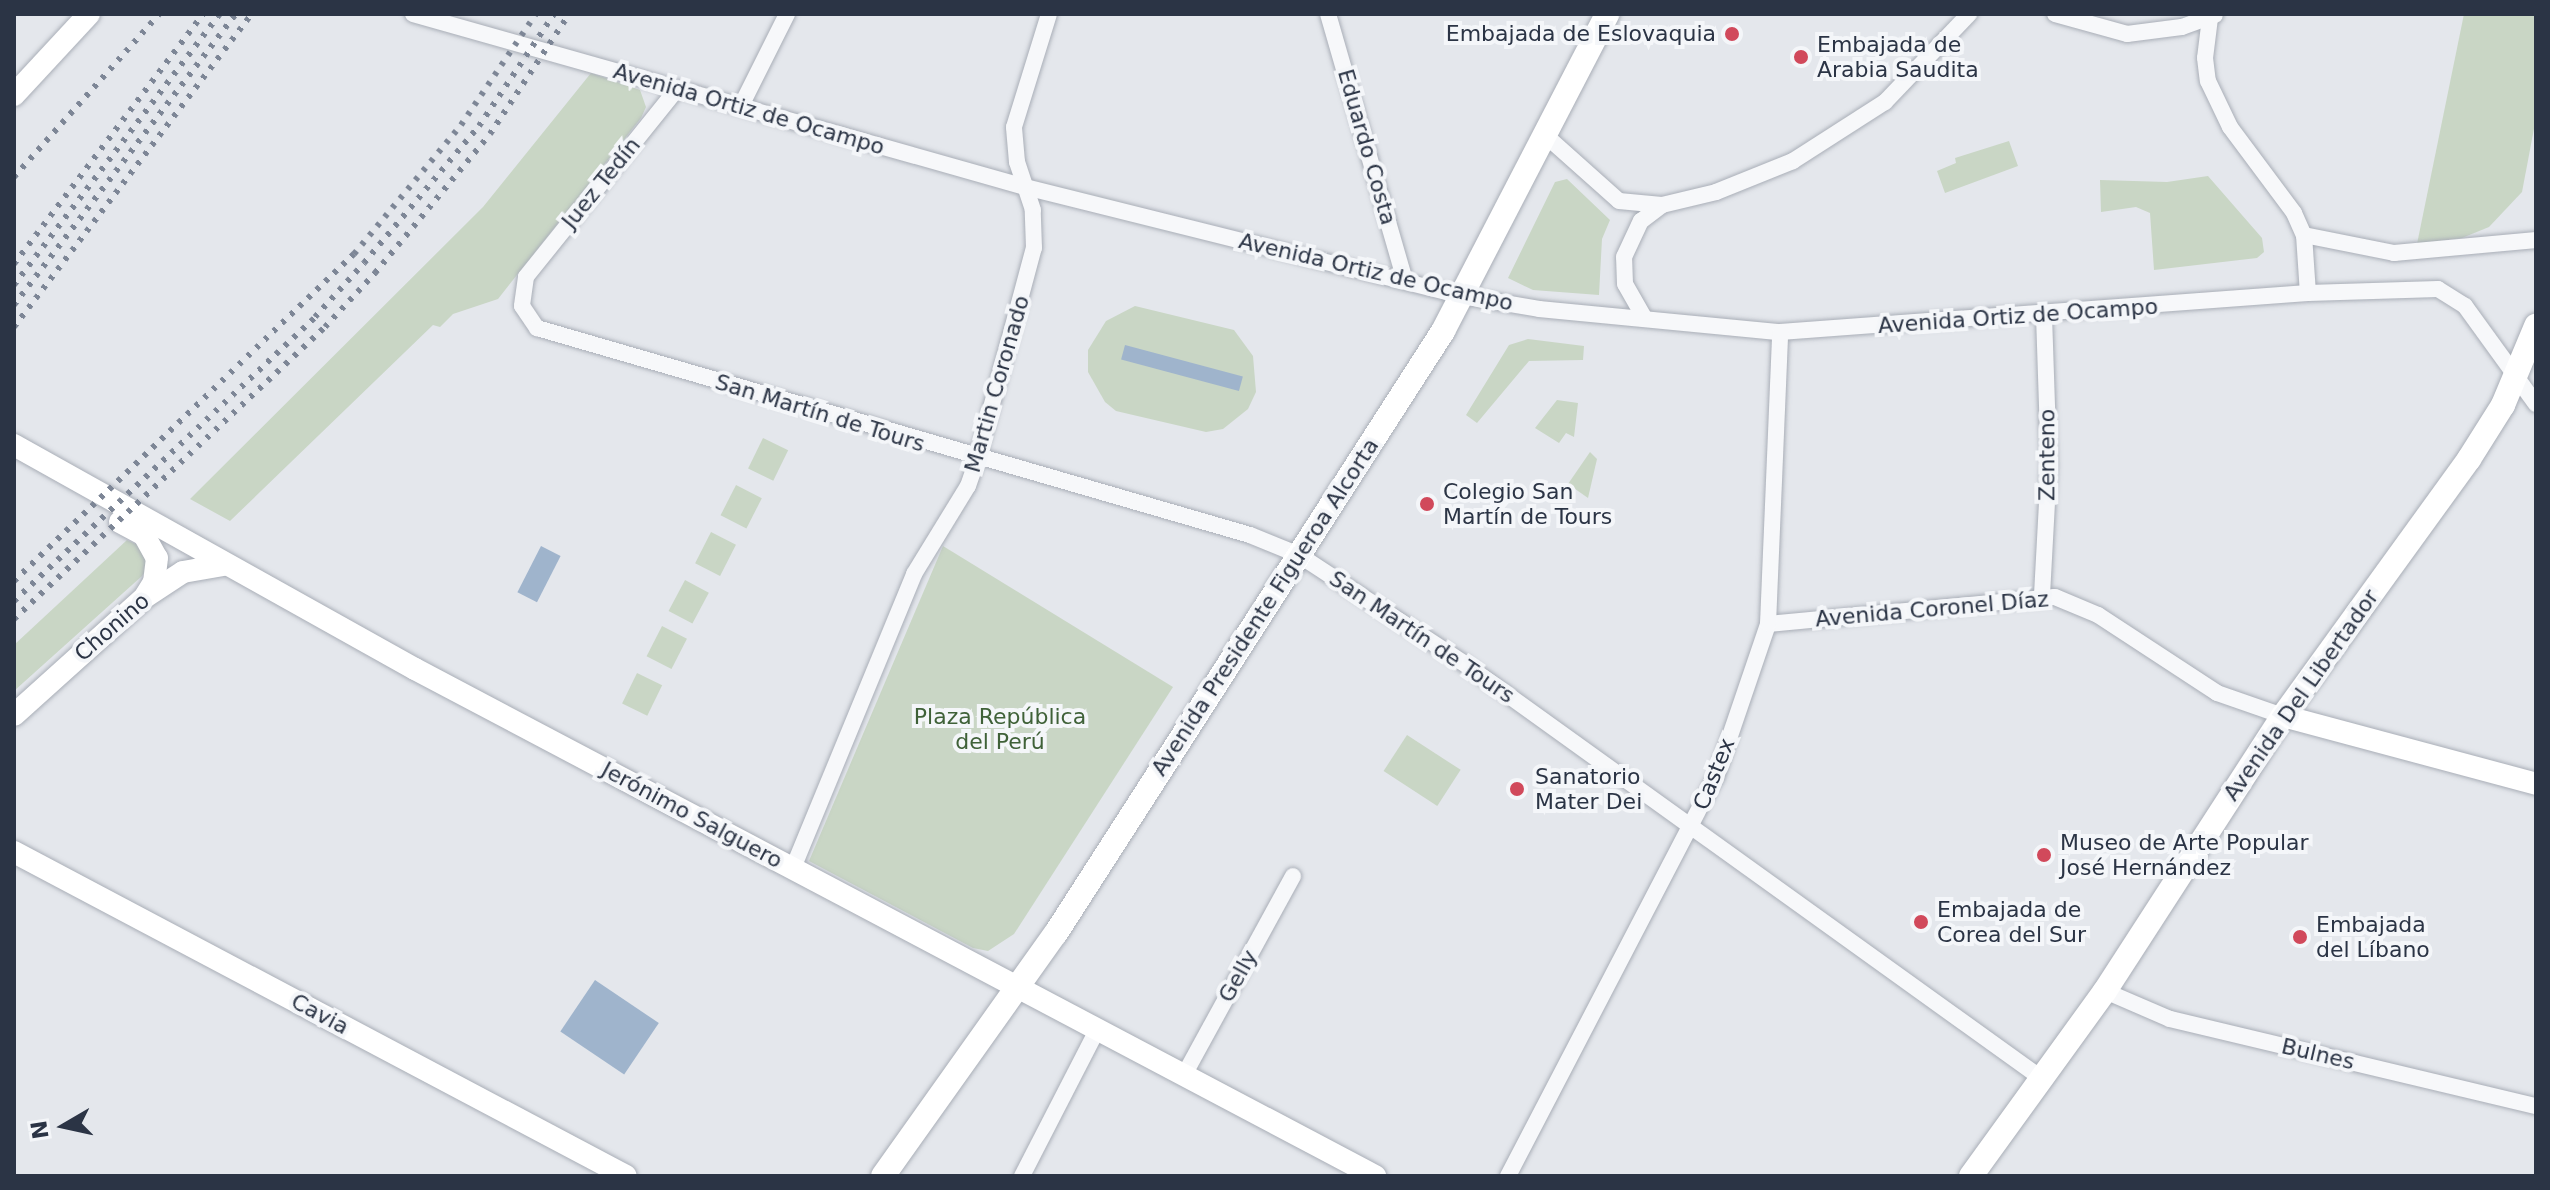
<!DOCTYPE html>
<html>
<head>
<meta charset="utf-8">
<style>
	body { margin:0 }
	#map { position:relative; width:2550px; height:1190px; overflow:hidden; background:#e4e7ec; font-family:"DejaVu Sans",sans-serif }
	div>[style] { position:absolute }
	.green>* { inset:0; background:#c9d6c5; transform-origin:0 0 }
	.water>* { inset:0; background:#9fb4cc; transform-origin:0 0 }
	.roads { filter:drop-shadow(0 0 2px #a9aeb7) drop-shadow(0 0 2px #a9aeb7) }
	.street>* { height:16px; margin:-8px; padding:0 8px; transform-origin:8px; border-radius:8px; background:#f7f8fa }
	.secondary>* { height:22px; margin:-11px; padding:0 11px; transform-origin:11px; border-radius:11px; background:#fff }
	.primary>* { height:24px; margin:-12px; padding:0 12px; transform-origin:12px; border-radius:12px; background:#fff }
	.rail>* { height:6px; margin-top:-3px; transform-origin:0; background:repeating-linear-gradient(90deg,#7d8696 0 4px,transparent 0 12px) }
	.dots>* { width:22px; height:22px; translate:-50% -50%; box-sizing:border-box; border:4px solid #f4f6f9; border-radius:50% }
	span { translate:-50% -50%; white-space:nowrap; text-align:center; line-height:1.15; -webkit-text-stroke:8px #f4f6f9; paint-order:stroke }
	.poi-label { font-size:22px; color:#2b3445 }
	.right { translate:-100% -50%; text-align:right }
	.left { translate:0 -50%; text-align:left }
	.street-label { font-size:22px; color:#2b3445 }
	.park-label { font-size:22px; color:#3f6138 }
	.frame { position:absolute; inset:0; border:16px solid #2b3445; pointer-events:none }
	.north { position:absolute; left:24px; top:1086px; width:80px; height:80px; -webkit-text-stroke:6px #f4f6f9; paint-order:stroke; rotate:261deg; font-size:22px; font-weight:700; line-height:32px; text-align:center; color:#2b3445 }
	.north::after { content:''; display:block; margin:auto; width:28px; height:36px; background:#2b3445; clip-path:polygon(50% 0,100% 100%,50% 72%,0 100%) }
</style>
</head>
<body>
<div id="map">
	<div class="green">
		<i style="clip-path:polygon(2464px 14px,2536px 14px,2536px 118px,2522px 192px,2489px 227px,2462px 238px,2417px 244px)"></i>
		<i style="clip-path:polygon(591px 73px,640px 90px,646px 107px,641px 118px,498px 299px,453px 314px,440px 327px,433px 325px,230px 521px,190px 499px,483px 207px)"></i>
		<i style="clip-path:polygon(2009px 141px,2018px 166px,1945px 193px,1937px 171px,1956px 163px,1955px 158px)"></i>
		<i style="clip-path:polygon(2208px 176px,2262px 238px,2264px 252px,2257px 258px,2154px 270px,2150px 213px,2136px 207px,2101px 212px,2100px 180px,2167px 182px)"></i>
		<i style="clip-path:polygon(1567px 179px,1610px 220px,1602px 239px,1599px 295px,1533px 290px,1508px 278px,1555px 182px)"></i>
		<i style="clip-path:polygon(1135px 306px,1234px 330px,1253px 356px,1256px 392px,1248px 409px,1223px 429px,1206px 432px,1116px 411px,1105px 402px,1088px 372px,1088px 350px,1106px 321px)"></i>
		<i style="clip-path:polygon(1528px 339px,1584px 346px,1583px 360px,1529px 361px,1477px 423px,1466px 415px,1509px 345px)"></i>
		<i style="clip-path:polygon(1557px 400px,1578px 403px,1574px 437px,1566px 433px,1559px 443px,1535px 428px)"></i>
		<i style="left:763px;top:438px;width:28px;height:34px;rotate:26deg"></i>
		<i style="clip-path:polygon(1590px 452px,1597px 459px,1588px 498px,1568px 484px)"></i>
		<i style="left:736px;top:485px;width:29px;height:34px;rotate:27deg"></i>
		<i style="left:711px;top:532px;width:28px;height:35px;rotate:27deg"></i>
		<i style="clip-path:polygon(127px 540px,144px 548px,148px 567px,142px 576px,14px 691px,14px 645px)"></i>
		<i style="clip-path:polygon(943px 546px,1173px 687px,1014px 934px,988px 951px,973px 948px,809px 861px)"></i>
		<i style="left:685px;top:580px;width:27px;height:35px;rotate:28deg"></i>
		<i style="left:662px;top:626px;width:28px;height:34px;rotate:27deg"></i>
		<i style="left:637px;top:673px;width:28px;height:34px;rotate:26deg"></i>
		<i style="left:1407px;top:735px;width:64px;height:43px;rotate:33deg"></i>
	</div>
	<div class="water">
		<i style="left:1125px;top:345px;width:122px;height:15px;rotate:15deg"></i>
		<i style="left:541px;top:546px;width:22px;height:52px;rotate:27deg"></i>
		<i style="left:595px;top:980px;width:77px;height:62px;rotate:34deg"></i>
	</div>
	<div class="roads">
		<div class="street">
			<i style="left:413px;top:14px;width:636px;rotate:15.78deg"></i>
			<i style="left:1025px;top:187px;width:451px;rotate:14deg"></i>
			<i style="left:1463px;top:296px;width:77px;rotate:9.7deg"></i>
			<i style="left:1539px;top:309px;width:242px;rotate:5.5deg"></i>
			<i style="left:1780px;top:332px;width:529px;rotate:-4.22deg"></i>
			<i style="left:2308px;top:293px;width:130px;rotate:-1.8deg"></i>
			<i style="left:2438px;top:289px;width:32px;rotate:32deg"></i>
			<i style="left:2465px;top:306px;width:121px;rotate:54.1deg"></i>
			<i style="left:1328px;top:14px;width:277px;rotate:73.9deg"></i>
			<i style="left:2055px;top:14px;width:75px;rotate:15.5deg"></i>
			<i style="left:2127px;top:34px;width:55px;rotate:-7.3deg"></i>
			<i style="left:2182px;top:27px;width:35px;rotate:-20deg"></i>
			<i style="left:2210px;top:18px;width:40px;rotate:97.1deg"></i>
			<i style="left:2205px;top:58px;width:23px;rotate:83deg"></i>
			<i style="left:2208px;top:81px;width:51px;rotate:64.4deg"></i>
			<i style="left:2230px;top:127px;width:107px;rotate:53.3deg"></i>
			<i style="left:2294px;top:213px;width:24px;rotate:66deg"></i>
			<i style="left:2304px;top:235px;width:58px;rotate:86.1deg"></i>
			<i style="left:677px;top:89px;width:241px;rotate:128.8deg"></i>
			<i style="left:526px;top:277px;width:29px;rotate:98deg"></i>
			<i style="left:522px;top:306px;width:27px;rotate:56deg"></i>
			<i style="left:537px;top:328px;width:742px;rotate:16.19deg"></i>
			<i style="left:1250px;top:535px;width:53px;rotate:22.2deg"></i>
			<i style="left:1299px;top:555px;width:195px;rotate:33.3deg"></i>
			<i style="left:1462px;top:662px;width:713px;rotate:35.7deg"></i>
			<i style="left:741px;top:106px;width:103px;rotate:-63.4deg"></i>
			<i style="left:1545px;top:135px;width:99px;rotate:41.7deg"></i>
			<i style="left:1619px;top:201px;width:43px;rotate:5.3deg"></i>
			<i style="left:1662px;top:205px;width:56px;rotate:-13.5deg"></i>
			<i style="left:1716px;top:192px;width:83px;rotate:-21.9deg"></i>
			<i style="left:1793px;top:161px;width:109px;rotate:-32.7deg"></i>
			<i style="left:1885px;top:102px;width:122px;rotate:-46.3deg"></i>
			<i style="left:2304px;top:235px;width:92px;rotate:11.3deg"></i>
			<i style="left:2394px;top:253px;width:143px;rotate:-5.2deg"></i>
			<i style="left:1645px;top:319px;width:40px;rotate:-119.7deg"></i>
			<i style="left:1625px;top:284px;width:27px;rotate:-92deg"></i>
			<i style="left:1624px;top:257px;width:40px;rotate:-65deg"></i>
			<i style="left:1641px;top:221px;width:26px;rotate:-37deg"></i>
			<i style="left:2042px;top:595px;width:129px;rotate:-86.9deg"></i>
			<i style="left:2049px;top:466px;width:151px;rotate:-91.9deg"></i>
			<i style="left:1768px;top:624px;width:288px;rotate:-5.4deg"></i>
			<i style="left:2055px;top:597px;width:47px;rotate:22.7deg"></i>
			<i style="left:2098px;top:615px;width:142px;rotate:33.2deg"></i>
			<i style="left:2217px;top:693px;width:70px;rotate:19.2deg"></i>
			<i style="left:793px;top:868px;width:318px;rotate:-67.6deg"></i>
			<i style="left:914px;top:574px;width:103px;rotate:-58.5deg"></i>
			<i style="left:968px;top:486px;width:28px;rotate:-71deg"></i>
			<i style="left:977px;top:460px;width:220px;rotate:-75deg"></i>
			<i style="left:1034px;top:248px;width:38px;rotate:-92deg"></i>
			<i style="left:1033px;top:210px;width:51px;rotate:-108.4deg"></i>
			<i style="left:1017px;top:162px;width:35px;rotate:-95deg"></i>
			<i style="left:1014px;top:127px;width:118px;rotate:-72.8deg"></i>
			<i style="left:2105px;top:991px;width:71px;rotate:23.3deg"></i>
			<i style="left:2170px;top:1019px;width:376px;rotate:13.4deg"></i>
			<i style="left:1183px;top:1077px;width:229px;rotate:-61.3deg"></i>
			<i style="left:1022px;top:1176px;width:162px;rotate:-62.8deg"></i>
			<i style="left:1508px;top:1176px;width:450px;rotate:-62.5deg"></i>
			<i style="left:1716px;top:777px;width:162px;rotate:-71.2deg"></i>
			<i style="left:1768px;top:624px;width:292px;rotate:-87.6deg"></i>
		</div>
		<div class="secondary">
			<i style="left:14px;top:95px;width:110px;rotate:-47.2deg"></i>
			<i style="left:14px;top:445px;width:459px;rotate:29.2deg"></i>
			<i style="left:415px;top:669px;width:1086px;rotate:27.84deg"></i>
			<i style="left:120px;top:522px;width:27px;rotate:28deg"></i>
			<i style="left:144px;top:535px;width:26px;rotate:61deg"></i>
			<i style="left:157px;top:558px;width:24px;rotate:97deg"></i>
			<i style="left:154px;top:582px;width:15px;rotate:122deg"></i>
			<i style="left:14px;top:715px;width:176px;rotate:-42deg"></i>
			<i style="left:145px;top:597px;width:45px;rotate:-33.3deg"></i>
			<i style="left:183px;top:572px;width:41px;rotate:-9.9deg"></i>
			<i style="left:2283px;top:716px;width:262px;rotate:15deg"></i>
			<i style="left:14px;top:852px;width:692px;rotate:27.9deg"></i>
		</div>
		<div class="primary">
			<i style="left:883px;top:1176px;width:298px;rotate:-54.6deg"></i>
			<i style="left:1056px;top:933px;width:716px;rotate:-57.26deg"></i>
			<i style="left:1443px;top:331px;width:357px;rotate:-62.6deg"></i>
			<i style="left:1971px;top:1176px;width:228px;rotate:-54.1deg"></i>
			<i style="left:2105px;top:991px;width:328px;rotate:-57.1deg"></i>
			<i style="left:2283px;top:716px;width:317px;rotate:-54.1deg"></i>
			<i style="left:2469px;top:459px;width:64px;rotate:-57.8deg"></i>
			<i style="left:2503px;top:405px;width:86px;rotate:-67.3deg"></i>
		</div>
	</div>
	<div class="rail">
		<i style="left:14px;top:177px;width:218px;rotate:-48.3deg"></i>
		<i style="left:14px;top:264px;width:313px;rotate:-52.9deg"></i>
		<i style="left:14px;top:285px;width:340px;rotate:-52.8deg"></i>
		<i style="left:14px;top:305px;width:366px;rotate:-52.7deg"></i>
		<i style="left:14px;top:327px;width:393px;rotate:-52.8deg"></i>
		<i style="left:14px;top:581px;width:472px;rotate:-43.9deg"></i>
		<i style="left:354px;top:254px;width:168px;rotate:-50.3deg"></i>
		<i style="left:461px;top:125px;width:134px;rotate:-56deg"></i>
		<i style="left:14px;top:601px;width:414px;rotate:-43.3deg"></i>
		<i style="left:315px;top:317px;width:73px;rotate:-47.8deg"></i>
		<i style="left:364px;top:263px;width:179px;rotate:-50deg"></i>
		<i style="left:479px;top:126px;width:135px;rotate:-56.2deg"></i>
		<i style="left:14px;top:619px;width:427px;rotate:-43.2deg"></i>
		<i style="left:325px;top:327px;width:74px;rotate:-47.2deg"></i>
		<i style="left:375px;top:273px;width:180px;rotate:-50.4deg"></i>
		<i style="left:490px;top:134px;width:144px;rotate:-56.6deg"></i>
	</div>
	<div class="dots">
		<i style="left:1732px;top:34px;background:#d1495b"></i>
		<i style="left:1801px;top:57px;background:#d1495b"></i>
		<i style="left:1427px;top:504px;background:#d1495b"></i>
		<i style="left:1517px;top:789px;background:#d1495b"></i>
		<i style="left:2044px;top:855px;background:#d1495b"></i>
		<i style="left:1921px;top:922px;background:#d1495b"></i>
		<i style="left:2300px;top:937px;background:#d1495b"></i>
	</div>
	<div class="poi-label">
		<span class="right" style="left:1716px;top:34px">Embajada de Eslovaquia</span>
		<span class="left" style="left:1817px;top:57px">Embajada de<br>Arabia Saudita</span>
		<span class="left" style="left:1443px;top:504px">Colegio San<br>Martín de Tours</span>
		<span class="left" style="left:1535px;top:789px">Sanatorio<br>Mater Dei</span>
		<span class="left" style="left:2060px;top:855px">Museo de Arte Popular<br>José Hernández</span>
		<span class="left" style="left:1937px;top:922px">Embajada de<br>Corea del Sur</span>
		<span class="left" style="left:2316px;top:937px">Embajada<br>del Líbano</span>
	</div>
	<div class="street-label">
		<span style="left:749px;top:109px;rotate:16deg">Avenida Ortiz de Ocampo</span>
		<span style="left:1367px;top:147px;rotate:74deg">Eduardo Costa</span>
		<span style="left:601px;top:183px;rotate:-51deg">Juez Tedín</span>
		<span style="left:1376px;top:272px;rotate:13deg">Avenida Ortiz de Ocampo</span>
		<span style="left:2018px;top:316px;rotate:-4deg">Avenida Ortiz de Ocampo</span>
		<span style="left:997px;top:384px;rotate:-74deg">Martin Coronado</span>
		<span style="left:820px;top:413px;rotate:17deg">San Martín de Tours</span>
		<span style="left:2047px;top:455px;rotate:-90deg">Zenteno</span>
		<span style="left:1265px;top:607px;rotate:-57deg">Avenida Presidente Figueroa Alcorta</span>
		<span style="left:1932px;top:609px;rotate:-5deg">Avenida Coronel Díaz</span>
		<span style="left:112px;top:627px;rotate:-41deg">Chonino</span>
		<span style="left:1422px;top:637px;rotate:34deg">San Martín de Tours</span>
		<span style="left:2301px;top:695px;rotate:-55deg">Avenida Del Libertador</span>
		<span style="left:1714px;top:774px;rotate:-68deg">Castex</span>
		<span style="left:692px;top:815px;rotate:28deg">Jerónimo Salguero</span>
		<span style="left:1238px;top:976px;rotate:-61deg">Gelly</span>
		<span style="left:320px;top:1014px;rotate:28deg">Cavia</span>
		<span style="left:2318px;top:1054px;rotate:13deg">Bulnes</span>
	</div>
	<div class="park-label">
		<span style="left:1000px;top:729px">Plaza República<br>del Perú</span>
	</div>
	<div class="frame"></div>
	<div class="north">N</div>
</div>
</body>
</html>
